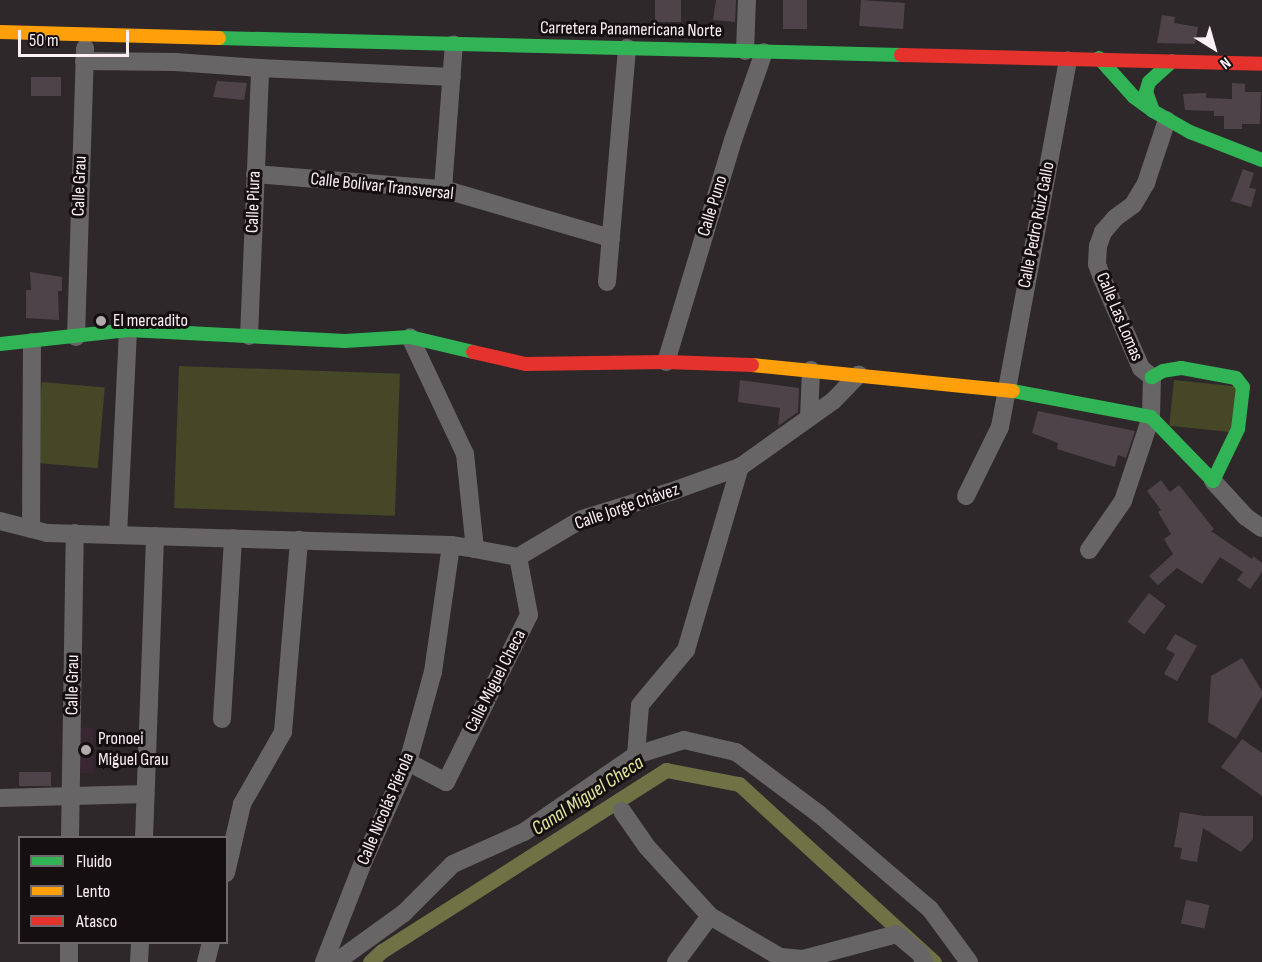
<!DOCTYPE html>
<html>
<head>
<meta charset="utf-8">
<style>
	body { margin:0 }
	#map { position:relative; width:1262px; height:962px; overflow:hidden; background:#2e282b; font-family:"Sofia Sans Condensed",sans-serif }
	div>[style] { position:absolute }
	.built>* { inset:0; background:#392731; transform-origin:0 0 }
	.green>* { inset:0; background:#454727; transform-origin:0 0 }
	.canal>* { height:15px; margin:-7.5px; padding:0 7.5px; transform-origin:7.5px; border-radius:7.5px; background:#6e7245 }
	.building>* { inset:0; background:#4e4349; transform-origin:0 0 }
	.street>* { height:18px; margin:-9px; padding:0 9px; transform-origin:9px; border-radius:9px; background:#686566 }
	.fast>* { height:14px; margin:-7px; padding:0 7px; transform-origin:7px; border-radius:7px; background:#30b455 }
	.slow>* { height:14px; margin:-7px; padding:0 7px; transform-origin:7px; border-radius:7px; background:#ff9f0a }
	.jam>* { height:14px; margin:-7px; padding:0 7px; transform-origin:7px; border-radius:7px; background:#e5322d }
	.dots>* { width:16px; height:16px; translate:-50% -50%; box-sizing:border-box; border:3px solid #150f12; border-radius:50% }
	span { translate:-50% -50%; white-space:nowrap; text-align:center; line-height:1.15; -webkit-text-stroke:6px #150f12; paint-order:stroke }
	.street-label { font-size:18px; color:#faf0f5 }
	.poi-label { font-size:18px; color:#faf0f5 }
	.left { translate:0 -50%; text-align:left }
	.water-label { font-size:20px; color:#e0e89a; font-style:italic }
	.legend { position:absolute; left:18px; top:836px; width:210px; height:108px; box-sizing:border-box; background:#150f12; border:2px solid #71696d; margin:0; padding:8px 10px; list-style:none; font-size:18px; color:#faf0f5 }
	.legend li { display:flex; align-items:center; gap:12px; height:30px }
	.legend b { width:30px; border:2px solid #71696d }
	.north { position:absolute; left:1184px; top:18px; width:60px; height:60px; -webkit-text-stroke:4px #150f12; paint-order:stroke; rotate:143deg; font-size:16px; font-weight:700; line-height:24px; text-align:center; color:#faf0f5 }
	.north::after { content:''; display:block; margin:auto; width:21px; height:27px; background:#faf0f5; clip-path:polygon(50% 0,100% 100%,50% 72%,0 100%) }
	.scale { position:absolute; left:18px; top:30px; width:111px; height:27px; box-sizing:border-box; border:3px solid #faf0f5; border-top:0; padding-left:8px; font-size:18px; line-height:21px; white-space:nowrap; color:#faf0f5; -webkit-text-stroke:4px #150f12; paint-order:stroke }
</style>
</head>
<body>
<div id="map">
	<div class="built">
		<i style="left:80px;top:728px;width:13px;height:45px"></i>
	</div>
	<div class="green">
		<i style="left:179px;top:366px;width:221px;height:142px;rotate:2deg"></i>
		<i style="left:1174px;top:380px;width:63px;height:46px;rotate:6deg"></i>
		<i style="left:42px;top:382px;width:63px;height:81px;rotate:5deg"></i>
	</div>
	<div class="canal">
		<i style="left:370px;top:962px;width:16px;rotate:-43deg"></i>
		<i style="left:382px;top:951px;width:337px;rotate:-32.5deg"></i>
		<i style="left:666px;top:770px;width:74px;rotate:10.9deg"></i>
		<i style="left:739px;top:784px;width:264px;rotate:42.4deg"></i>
	</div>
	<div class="building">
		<i style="left:655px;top:0;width:26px;height:22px"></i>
		<i style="clip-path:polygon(716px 0,736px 0,735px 22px,713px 20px)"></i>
		<i style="left:783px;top:0;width:24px;height:29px"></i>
		<i style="left:861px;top:0;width:44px;height:26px;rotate:4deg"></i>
		<i style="clip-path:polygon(1162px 15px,1175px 17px,1174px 23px,1198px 27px,1195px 44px,1157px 43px)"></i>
		<i style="left:61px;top:77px;width:19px;height:30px;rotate:90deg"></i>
		<i style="clip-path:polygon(217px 81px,247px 83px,244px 100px,213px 97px)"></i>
		<i style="clip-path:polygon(1232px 83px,1245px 84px,1245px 92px,1261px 92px,1260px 124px,1242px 124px,1242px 129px,1224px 129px,1224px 116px,1214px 116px,1214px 111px,1185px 110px,1183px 94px,1206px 93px,1206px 98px,1232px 99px)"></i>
		<i style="clip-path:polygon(1243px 169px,1254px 173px,1249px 188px,1256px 189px,1251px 207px,1231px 201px)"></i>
		<i style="clip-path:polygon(30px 272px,62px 277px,62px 291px,58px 291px,59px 320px,26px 318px,26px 290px,31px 290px)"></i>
		<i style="clip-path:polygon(740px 380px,799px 388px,798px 412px,778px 426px,780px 408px,738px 402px)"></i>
		<i style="clip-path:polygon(1038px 411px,1135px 431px,1126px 458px,1118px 455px,1115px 467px,1057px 449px,1058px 443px,1032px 433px)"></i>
		<i style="clip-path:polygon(1161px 480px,1170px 492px,1179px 485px,1214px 529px,1211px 531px,1252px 559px,1253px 556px,1262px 563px,1262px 572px,1250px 589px,1237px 580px,1243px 572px,1220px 557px,1202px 584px,1177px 568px,1158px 585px,1149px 576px,1173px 554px,1164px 539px,1171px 534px,1158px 512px,1161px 510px,1147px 491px)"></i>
		<i style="left:1149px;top:593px;width:21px;height:36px;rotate:37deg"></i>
		<i style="clip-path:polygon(1175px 634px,1197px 646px,1177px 681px,1164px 674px,1175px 654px,1166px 649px)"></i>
		<i style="clip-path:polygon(1242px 658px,1262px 691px,1262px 696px,1236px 739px,1208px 722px,1211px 676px)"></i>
		<i style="clip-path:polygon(1242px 739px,1262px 753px,1262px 796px,1221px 767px)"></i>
		<i style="left:19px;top:772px;width:32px;height:14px"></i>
		<i style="clip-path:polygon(1180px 812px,1203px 816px,1253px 816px,1253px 839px,1241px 852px,1203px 828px,1197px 862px,1180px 859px,1182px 848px,1174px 847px)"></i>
		<i style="left:1186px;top:900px;width:24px;height:24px;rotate:12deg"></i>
	</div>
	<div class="street">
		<i style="left:745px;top:51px;width:51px;rotate:-87.8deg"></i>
		<i style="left:84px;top:61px;width:91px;rotate:0.6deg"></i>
		<i style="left:175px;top:62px;width:85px;rotate:4deg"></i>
		<i style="left:260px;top:68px;width:192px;rotate:2.7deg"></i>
		<i style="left:255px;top:174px;width:189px;rotate:4.6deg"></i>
		<i style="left:443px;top:189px;width:175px;rotate:16.3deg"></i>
		<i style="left:443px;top:189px;width:145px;rotate:-85.7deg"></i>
		<i style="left:607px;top:282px;width:235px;rotate:-85.1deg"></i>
		<i style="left:249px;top:336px;width:268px;rotate:-87.6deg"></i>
		<i style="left:76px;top:337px;width:289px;rotate:-88.2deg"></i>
		<i style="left:666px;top:362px;width:232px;rotate:-73.2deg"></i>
		<i style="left:733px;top:140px;width:93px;rotate:-70.6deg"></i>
		<i style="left:809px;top:418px;width:48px;rotate:-87.6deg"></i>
		<i style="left:1213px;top:481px;width:49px;rotate:47.5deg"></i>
		<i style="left:1246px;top:517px;width:19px;rotate:35deg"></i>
		<i style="left:966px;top:496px;width:77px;rotate:-63.8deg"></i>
		<i style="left:1000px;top:427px;width:373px;rotate:-79.5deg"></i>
		<i style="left:0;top:521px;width:49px;rotate:14.3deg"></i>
		<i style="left:47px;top:533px;width:404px;rotate:1.7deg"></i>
		<i style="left:451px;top:545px;width:24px;rotate:9deg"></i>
		<i style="left:31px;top:529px;width:187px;rotate:-89.7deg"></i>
		<i style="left:118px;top:535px;width:205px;rotate:-87.2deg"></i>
		<i style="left:1089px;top:550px;width:60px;rotate:-55.2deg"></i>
		<i style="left:1123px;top:501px;width:89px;rotate:-71.6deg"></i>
		<i style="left:1151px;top:417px;width:40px;rotate:-88.6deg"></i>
		<i style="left:1152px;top:377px;width:14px;rotate:-141deg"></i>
		<i style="left:1141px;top:368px;width:98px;rotate:-113.4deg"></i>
		<i style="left:1102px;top:278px;width:15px;rotate:-110deg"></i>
		<i style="left:1097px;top:264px;width:18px;rotate:-87deg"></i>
		<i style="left:1098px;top:246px;width:15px;rotate:-70deg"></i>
		<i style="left:1103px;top:232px;width:18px;rotate:-49deg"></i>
		<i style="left:1115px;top:218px;width:22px;rotate:-36deg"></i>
		<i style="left:1133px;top:205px;width:26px;rotate:-59deg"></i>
		<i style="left:1146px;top:183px;width:66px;rotate:-71.6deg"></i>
		<i style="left:518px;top:557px;width:74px;rotate:-30.7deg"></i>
		<i style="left:582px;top:519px;width:92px;rotate:-17.1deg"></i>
		<i style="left:670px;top:492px;width:74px;rotate:-19.7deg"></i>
		<i style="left:740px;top:467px;width:114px;rotate:-35.4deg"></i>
		<i style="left:833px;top:401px;width:37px;rotate:-46deg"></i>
		<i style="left:222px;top:719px;width:181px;rotate:-86.5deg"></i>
		<i style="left:636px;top:755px;width:50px;rotate:-85.4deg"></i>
		<i style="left:640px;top:705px;width:72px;rotate:-50.1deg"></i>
		<i style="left:686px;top:650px;width:191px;rotate:-73.6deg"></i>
		<i style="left:408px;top:762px;width:43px;rotate:27.8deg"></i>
		<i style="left:446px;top:782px;width:186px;rotate:-63.6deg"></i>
		<i style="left:529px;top:615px;width:59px;rotate:-100.7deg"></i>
		<i style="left:518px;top:557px;width:44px;rotate:-169.5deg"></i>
		<i style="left:475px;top:549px;width:96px;rotate:-96deg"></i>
		<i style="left:465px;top:454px;width:129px;rotate:-115.2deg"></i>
		<i style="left:0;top:798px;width:145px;rotate:-1.6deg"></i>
		<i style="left:622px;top:811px;width:44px;rotate:55.2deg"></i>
		<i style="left:647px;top:847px;width:93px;rotate:47.6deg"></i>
		<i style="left:710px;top:916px;width:81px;rotate:30.4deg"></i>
		<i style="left:780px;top:957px;width:23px;rotate:5deg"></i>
		<i style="left:803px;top:959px;width:97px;rotate:-14.9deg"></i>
		<i style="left:897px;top:934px;width:30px;rotate:40deg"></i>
		<i style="left:920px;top:953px;width:10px;rotate:66deg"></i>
		<i style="left:70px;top:838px;width:305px;rotate:-89.1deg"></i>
		<i style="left:144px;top:838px;width:302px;rotate:-87.9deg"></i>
		<i style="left:226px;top:873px;width:71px;rotate:-76.9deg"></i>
		<i style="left:242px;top:804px;width:83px;rotate:-60.3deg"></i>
		<i style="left:283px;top:732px;width:193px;rotate:-85.2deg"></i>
		<i style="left:69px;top:962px;width:20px;rotate:-90deg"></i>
		<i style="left:139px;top:962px;width:20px;rotate:-87deg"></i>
		<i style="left:206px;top:962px;width:21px;rotate:-76deg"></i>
		<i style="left:324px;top:962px;width:110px;rotate:-68.6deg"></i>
		<i style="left:364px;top:860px;width:107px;rotate:-65.8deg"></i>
		<i style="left:408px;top:762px;width:93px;rotate:-74.5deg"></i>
		<i style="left:433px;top:672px;width:128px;rotate:-81.9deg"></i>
		<i style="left:336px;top:962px;width:84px;rotate:-35.8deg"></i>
		<i style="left:404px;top:913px;width:69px;rotate:-45deg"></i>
		<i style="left:453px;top:864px;width:78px;rotate:-24.3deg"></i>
		<i style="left:524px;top:832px;width:136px;rotate:-34.5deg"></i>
		<i style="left:636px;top:755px;width:50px;rotate:-17.4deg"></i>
		<i style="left:684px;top:740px;width:53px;rotate:13deg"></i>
		<i style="left:736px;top:752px;width:104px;rotate:36.8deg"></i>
		<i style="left:819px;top:814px;width:146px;rotate:40.6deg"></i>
		<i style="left:930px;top:909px;width:66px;rotate:53.7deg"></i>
		<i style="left:676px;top:962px;width:57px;rotate:-53.5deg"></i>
	</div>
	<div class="fast">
		<i style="left:219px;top:38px;width:682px;rotate:1.43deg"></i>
		<i style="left:1099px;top:58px;width:52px;rotate:48.1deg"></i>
		<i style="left:1134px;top:97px;width:24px;rotate:36deg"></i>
		<i style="left:1153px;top:111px;width:43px;rotate:29.6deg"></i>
		<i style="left:1190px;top:132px;width:77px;rotate:21.3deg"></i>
		<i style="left:1153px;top:111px;width:20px;rotate:-110deg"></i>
		<i style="left:1146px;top:92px;width:10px;rotate:-73deg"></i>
		<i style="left:1149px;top:82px;width:31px;rotate:-42deg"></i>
		<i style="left:0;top:344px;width:129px;rotate:-6.2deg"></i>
		<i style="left:128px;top:330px;width:217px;rotate:2.9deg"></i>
		<i style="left:345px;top:341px;width:65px;rotate:-3.5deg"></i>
		<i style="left:410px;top:337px;width:65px;rotate:13.4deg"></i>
		<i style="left:1013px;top:391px;width:140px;rotate:10.7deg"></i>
		<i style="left:1151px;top:417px;width:89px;rotate:45.9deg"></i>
		<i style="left:1213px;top:481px;width:58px;rotate:-64.3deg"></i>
		<i style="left:1238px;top:429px;width:42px;rotate:-83.2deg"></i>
		<i style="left:1243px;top:387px;width:11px;rotate:-128deg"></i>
		<i style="left:1236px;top:378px;width:56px;rotate:-169.7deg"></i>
		<i style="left:1181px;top:368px;width:18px;rotate:171deg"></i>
		<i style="left:1163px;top:371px;width:13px;rotate:151deg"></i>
	</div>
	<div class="slow">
		<i style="left:0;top:32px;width:219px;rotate:1.6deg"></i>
		<i style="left:752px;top:365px;width:262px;rotate:5.7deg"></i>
	</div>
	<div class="jam">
		<i style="left:901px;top:55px;width:361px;rotate:1.4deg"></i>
		<i style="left:473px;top:352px;width:54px;rotate:12.8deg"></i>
		<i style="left:526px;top:364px;width:140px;rotate:-0.8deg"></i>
		<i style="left:666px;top:362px;width:86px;rotate:2deg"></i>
	</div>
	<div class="dots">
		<i style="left:101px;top:321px;background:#b3aaae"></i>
		<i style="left:86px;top:750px;background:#b3aaae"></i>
	</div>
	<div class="street-label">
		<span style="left:631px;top:30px;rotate:1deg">Carretera Panamericana Norte</span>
		<span style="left:80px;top:186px;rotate:-88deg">Calle Grau</span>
		<span style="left:382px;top:187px;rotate:6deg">Calle Bolivar Transversal</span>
		<span style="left:254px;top:202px;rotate:-88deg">Calle Piura</span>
		<span style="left:713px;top:206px;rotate:-73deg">Calle Puno</span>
		<span style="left:1037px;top:225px;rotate:-79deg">Calle Pedro Ruiz Gallo</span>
		<span style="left:1119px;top:317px;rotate:67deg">Calle Las Lomas</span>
		<span style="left:627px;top:507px;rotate:-19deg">Calle Jorge Chávez</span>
		<span style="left:496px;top:681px;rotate:-63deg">Calle Miguel Checa</span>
		<span style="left:73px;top:685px;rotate:-89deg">Calle Grau</span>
		<span style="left:386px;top:809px;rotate:-67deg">Calle Nicolás Piérola</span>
	</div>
	<div class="poi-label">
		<span class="left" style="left:113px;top:321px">El mercadito</span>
		<span class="left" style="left:98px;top:750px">Pronoei<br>Miguel Grau</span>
	</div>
	<div class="water-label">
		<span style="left:588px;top:796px;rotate:-33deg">Canal Miguel Checa</span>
	</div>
	<ul class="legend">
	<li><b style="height:8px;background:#30b455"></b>Fluido</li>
	<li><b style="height:8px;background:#ff9f0a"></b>Lento</li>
	<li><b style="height:8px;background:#e5322d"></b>Atasco</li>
	</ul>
	<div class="north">N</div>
	<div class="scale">50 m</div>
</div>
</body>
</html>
